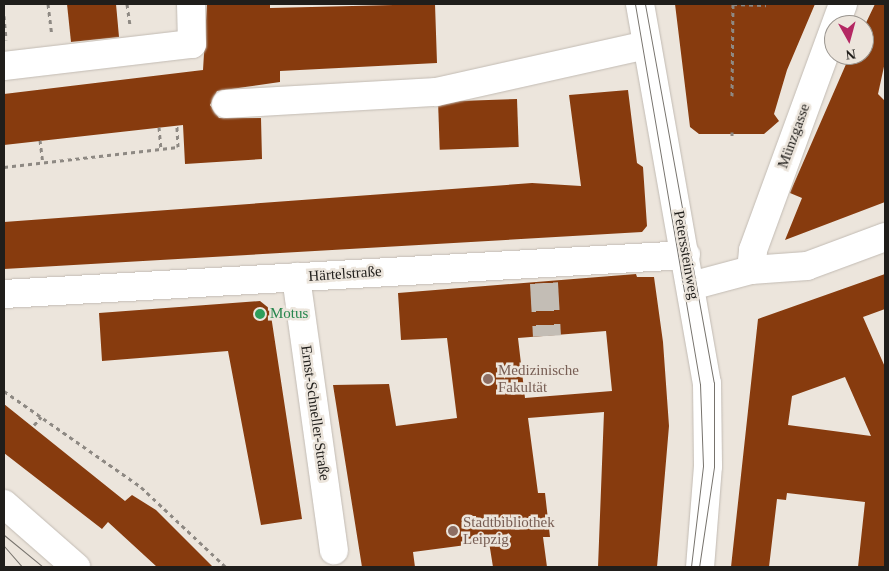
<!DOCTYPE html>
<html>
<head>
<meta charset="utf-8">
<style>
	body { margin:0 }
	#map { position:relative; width:889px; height:571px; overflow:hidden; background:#ece5dc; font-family:Georgia,serif }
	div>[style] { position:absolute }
	.building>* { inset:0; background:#873b0e; transform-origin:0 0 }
	.minor-tunnel>* { height:28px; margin-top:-14px; transform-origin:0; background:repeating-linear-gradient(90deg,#c3bdb5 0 28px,transparent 0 42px) }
	.path>* { height:3px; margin-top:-1.5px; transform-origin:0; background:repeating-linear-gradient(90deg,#8e8983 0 4px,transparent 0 8px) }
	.roads { filter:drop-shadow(0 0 1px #c2bbb3) drop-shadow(0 0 1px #c2bbb3) }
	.minor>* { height:28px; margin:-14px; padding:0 14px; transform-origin:14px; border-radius:14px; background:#fff }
	.major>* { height:28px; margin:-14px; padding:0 14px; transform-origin:14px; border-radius:14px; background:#fff }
	.tram>* { height:1px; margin:-0.5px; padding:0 0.5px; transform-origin:0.5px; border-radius:0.5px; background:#77736d }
	.dots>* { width:14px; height:14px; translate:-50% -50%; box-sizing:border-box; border:2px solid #ece5dc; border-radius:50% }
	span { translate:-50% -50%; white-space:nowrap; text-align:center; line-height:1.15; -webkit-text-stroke:5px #ece5dc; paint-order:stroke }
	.street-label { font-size:15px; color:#201e1b }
	.leisure-label { font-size:15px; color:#27864d }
	.left { translate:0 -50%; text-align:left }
	.education-label { font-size:15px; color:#785e54 }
	.frame { position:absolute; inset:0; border:5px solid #201e1b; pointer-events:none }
	.north { position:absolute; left:824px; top:15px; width:50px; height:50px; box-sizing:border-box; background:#ece5dc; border:1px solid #9a958f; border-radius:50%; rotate:173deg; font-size:14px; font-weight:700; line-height:20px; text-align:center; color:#201e1b }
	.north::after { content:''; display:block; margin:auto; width:18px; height:22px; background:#b42863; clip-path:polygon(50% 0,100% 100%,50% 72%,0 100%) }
</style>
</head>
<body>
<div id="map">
	<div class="building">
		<i style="clip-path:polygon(67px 4px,116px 4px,119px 37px,71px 42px)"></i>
		<i style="clip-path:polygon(207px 4px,270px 4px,270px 8px,435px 4px,437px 63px,280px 71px,280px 82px,217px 91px,210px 105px,219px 118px,261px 118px,262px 159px,185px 164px,183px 125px,4px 145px,4px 94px,203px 70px)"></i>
		<i style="clip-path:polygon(675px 4px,815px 4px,787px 70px,774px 114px,779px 121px,771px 128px,764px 134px,699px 134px,690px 127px)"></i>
		<i style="clip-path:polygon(875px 4px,885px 4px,885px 62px,878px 94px,885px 101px,885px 202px,785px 240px,802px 198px,790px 193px,792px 188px,850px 55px,864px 55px,864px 27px)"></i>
		<i style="clip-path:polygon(628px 90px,637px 163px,643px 167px,647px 226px,642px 232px,4px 269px,4px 222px,532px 183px,581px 186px,569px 95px)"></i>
		<i style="left:517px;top:99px;width:48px;height:79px;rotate:88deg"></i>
		<i style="clip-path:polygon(evenodd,636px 274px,637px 277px,654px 277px,663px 342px,669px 426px,657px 567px,598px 567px,604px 412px,528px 418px,538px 493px,545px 493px,550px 537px,543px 537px,547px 567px,493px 567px,489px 542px,413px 552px,415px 567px,362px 567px,333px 385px,389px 384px,396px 426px,457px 418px,447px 338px,401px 340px,398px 293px,636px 274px,606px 331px,612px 391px,525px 398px,518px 338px,606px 331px)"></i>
		<i style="clip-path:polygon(evenodd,885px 274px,885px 309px,863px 317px,885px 367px,885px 567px,858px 567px,865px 502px,787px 493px,786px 500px,777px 499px,769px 567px,731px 567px,758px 319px,885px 274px,845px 377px,871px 436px,788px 425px,792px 396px,845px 377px)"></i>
		<i style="clip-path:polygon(260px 301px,270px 309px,302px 519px,261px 525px,228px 351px,102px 361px,99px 313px)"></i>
		<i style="clip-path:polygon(4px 404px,125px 501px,132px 495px,156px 510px,213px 567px,157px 567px,108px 522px,102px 529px,4px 453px)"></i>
	</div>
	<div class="minor-tunnel">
		<i style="left:544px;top:283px;width:53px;rotate:86.8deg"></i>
	</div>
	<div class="path">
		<i style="left:48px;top:4px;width:31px;rotate:83deg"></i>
		<i style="left:127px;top:4px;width:21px;rotate:82deg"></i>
		<i style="left:4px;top:16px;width:24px;rotate:85deg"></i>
		<i style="left:732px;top:96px;width:92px;rotate:-89.4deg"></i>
		<i style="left:733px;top:4px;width:33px;rotate:2deg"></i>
		<i style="left:159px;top:127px;width:22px;rotate:85deg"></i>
		<i style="left:732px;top:132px;width:6px;rotate:90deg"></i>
		<i style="left:40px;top:140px;width:23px;rotate:83deg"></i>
		<i style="left:4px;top:167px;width:175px;rotate:-6.6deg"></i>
		<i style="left:178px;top:147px;width:21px;rotate:-93deg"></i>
		<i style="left:4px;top:391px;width:167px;rotate:35deg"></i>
		<i style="left:141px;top:487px;width:117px;rotate:43.3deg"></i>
		<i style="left:34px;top:425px;width:11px;rotate:-49deg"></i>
	</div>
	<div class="roads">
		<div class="minor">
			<i style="left:4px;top:66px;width:189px;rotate:-6.7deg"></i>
			<i style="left:192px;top:44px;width:40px;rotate:-91.4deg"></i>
			<i style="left:226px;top:104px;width:210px;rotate:-3.3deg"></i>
			<i style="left:436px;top:92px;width:216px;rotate:-12.6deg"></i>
			<i style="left:751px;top:270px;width:20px;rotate:-84deg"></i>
			<i style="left:753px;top:250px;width:262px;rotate:-69.9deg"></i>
			<i style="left:296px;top:277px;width:276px;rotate:82.1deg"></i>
			<i style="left:691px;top:286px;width:62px;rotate:-14.9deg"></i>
			<i style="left:751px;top:270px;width:56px;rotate:-4.1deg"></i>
			<i style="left:807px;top:266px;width:83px;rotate:-20.4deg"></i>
			<i style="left:4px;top:294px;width:683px;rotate:-3.27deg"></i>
			<i style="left:4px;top:504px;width:96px;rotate:41.2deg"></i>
		</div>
		<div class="major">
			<i style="left:640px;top:4px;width:385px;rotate:80deg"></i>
			<i style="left:707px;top:383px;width:83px;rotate:89.3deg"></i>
			<i style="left:708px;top:466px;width:101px;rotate:94.5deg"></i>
		</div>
	</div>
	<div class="tram">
		<i style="left:635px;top:4px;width:386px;rotate:80.3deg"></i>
		<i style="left:700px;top:384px;width:82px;rotate:87.9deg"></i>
		<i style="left:703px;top:466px;width:102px;rotate:96.8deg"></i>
		<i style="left:645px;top:4px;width:384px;rotate:79.7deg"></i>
		<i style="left:714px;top:382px;width:85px;rotate:90deg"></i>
		<i style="left:714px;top:467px;width:101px;rotate:98.5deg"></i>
		<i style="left:4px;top:535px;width:50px;rotate:39.4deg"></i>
		<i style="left:4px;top:546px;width:28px;rotate:49deg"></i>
	</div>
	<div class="dots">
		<i style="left:260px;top:314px;background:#2e9e5b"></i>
		<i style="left:488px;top:379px;background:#8d6e63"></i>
		<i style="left:453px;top:531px;background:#8d6e63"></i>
	</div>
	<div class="street-label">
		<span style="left:794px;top:136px;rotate:-70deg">Münzgasse</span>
		<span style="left:686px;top:255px;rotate:80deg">Peterssteinweg</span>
		<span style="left:345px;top:274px;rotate:-4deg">Härtelstraße</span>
		<span style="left:315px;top:413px;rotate:82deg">Ernst-Schneller-Straße</span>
	</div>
	<div class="leisure-label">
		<span class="left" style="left:270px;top:314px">Motus</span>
	</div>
	<div class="education-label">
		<span class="left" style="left:498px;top:379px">Medizinische<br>Fakultät</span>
		<span class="left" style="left:463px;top:531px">Stadtbibliothek<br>Leipzig</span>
	</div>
	<div class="frame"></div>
	<div class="north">N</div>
</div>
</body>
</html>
